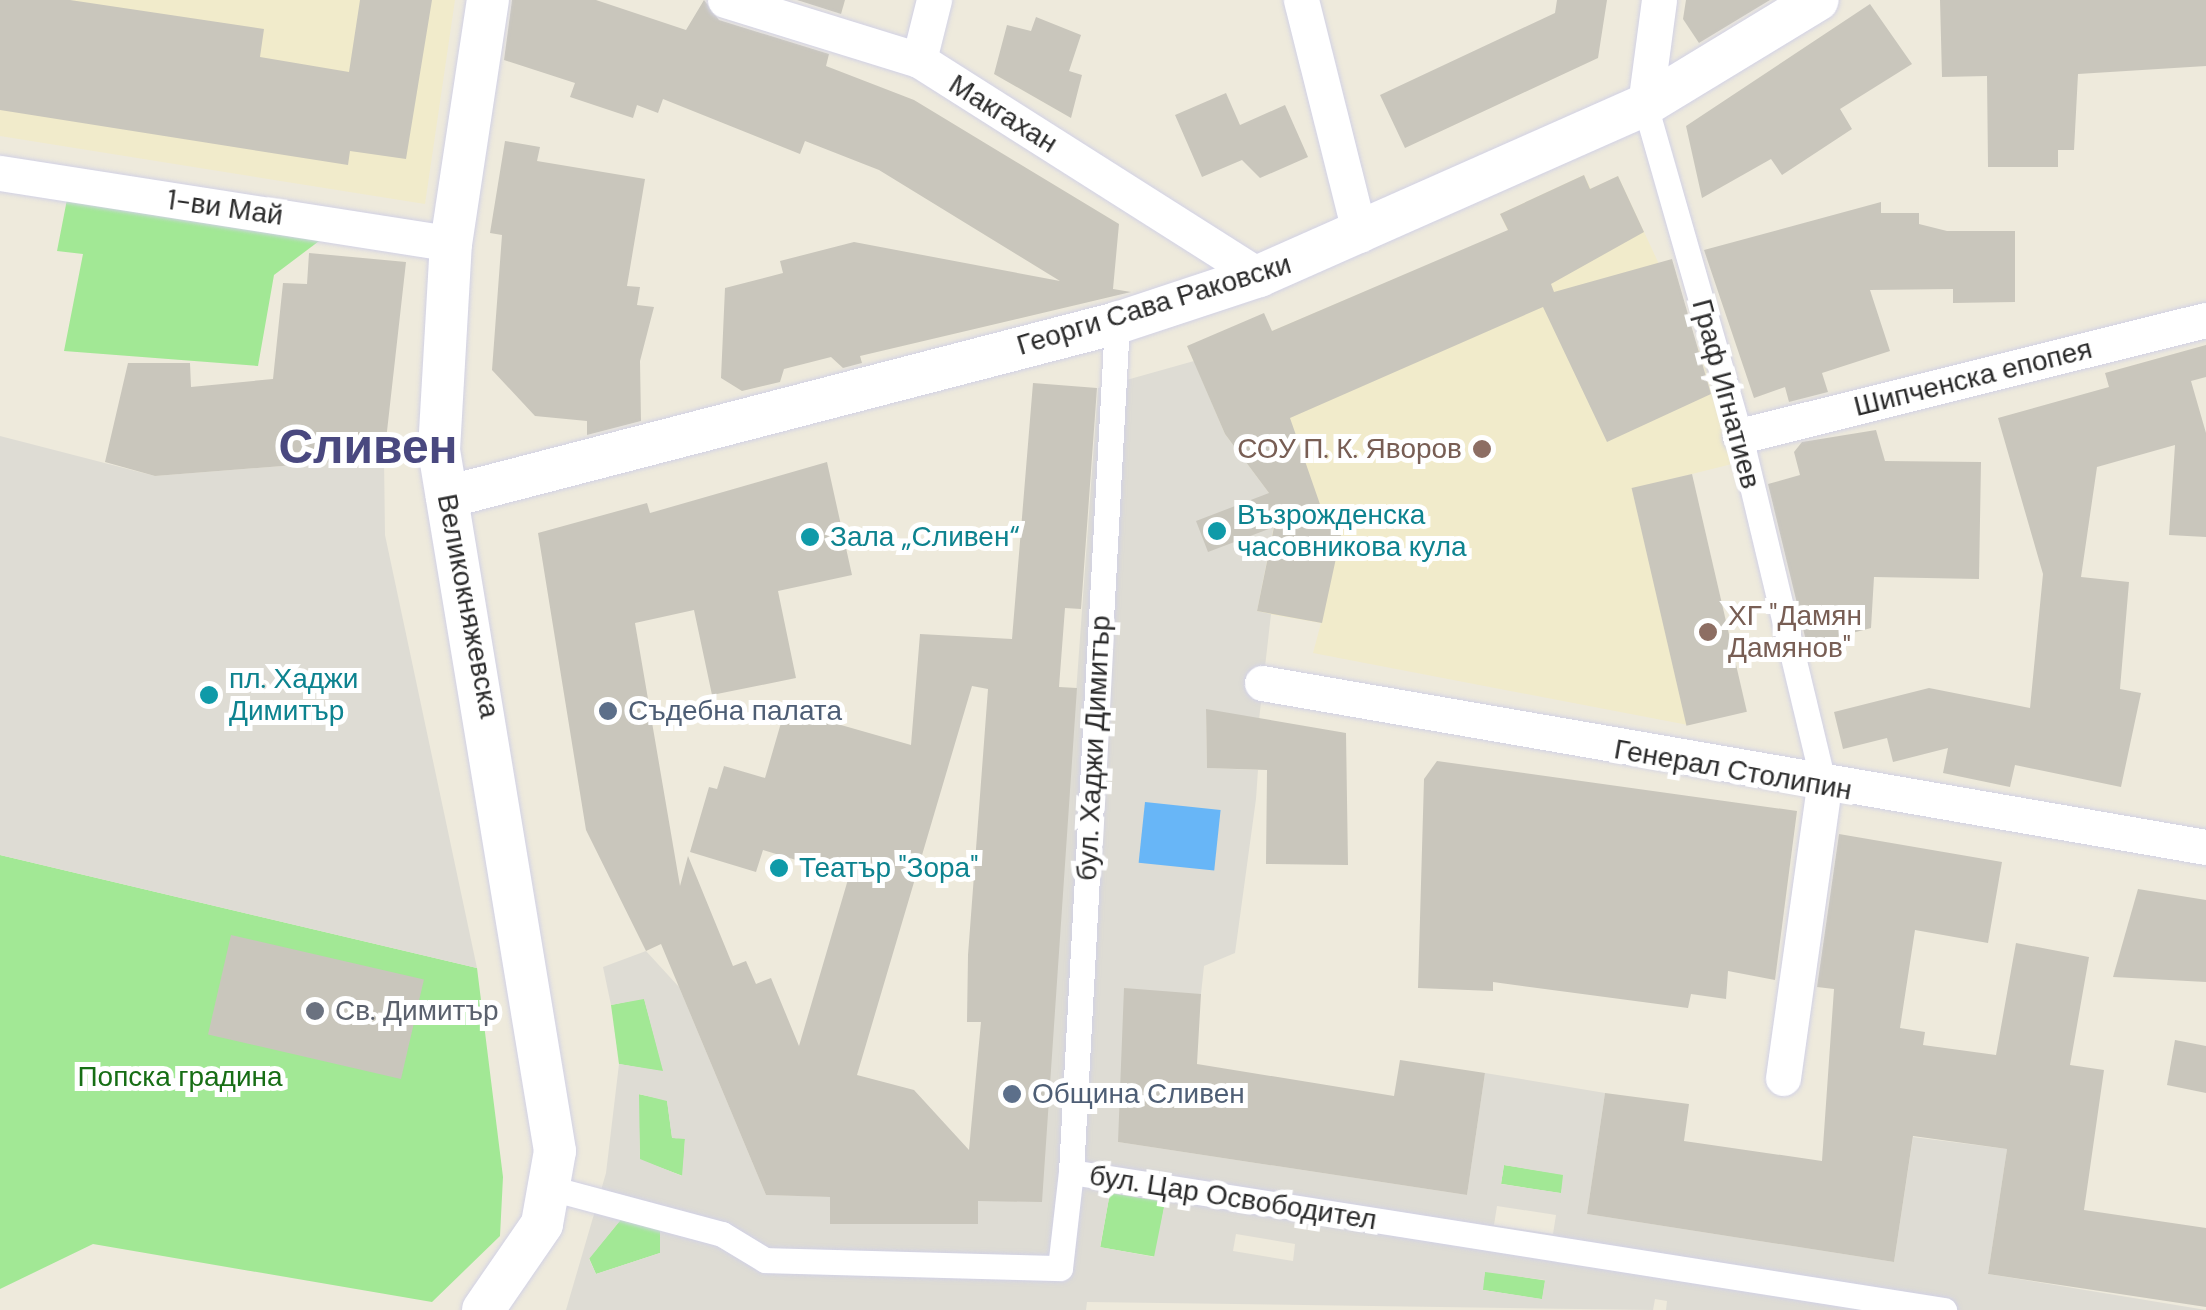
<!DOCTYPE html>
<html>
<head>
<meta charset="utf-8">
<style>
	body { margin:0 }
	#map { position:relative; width:2206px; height:1310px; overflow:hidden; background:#eeeadc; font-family:"DM Sans",sans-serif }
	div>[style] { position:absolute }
	.education>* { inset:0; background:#f1ebcb }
	.green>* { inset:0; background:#a2e895; transform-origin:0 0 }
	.plaza>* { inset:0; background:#dedcd4 }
	.water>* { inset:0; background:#68b6f7; transform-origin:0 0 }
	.building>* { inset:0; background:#c9c6bc; transform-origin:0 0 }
	.roads { filter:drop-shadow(0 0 2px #d1d1e5) drop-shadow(0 0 2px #d1d1e5) }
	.pedestrian>* { height:25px; margin:-12.5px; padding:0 12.5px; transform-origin:12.5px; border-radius:12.5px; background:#fff }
	.minor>* { height:35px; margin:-17.5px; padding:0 17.5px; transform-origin:17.5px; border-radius:17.5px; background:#fff }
	.tertiary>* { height:42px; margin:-21px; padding:0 21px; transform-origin:21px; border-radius:21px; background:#fff }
	.dots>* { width:28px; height:28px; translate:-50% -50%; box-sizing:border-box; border:5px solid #fff; border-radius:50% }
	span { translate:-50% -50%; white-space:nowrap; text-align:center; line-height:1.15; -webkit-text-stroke:10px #fff; paint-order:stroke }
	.street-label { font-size:28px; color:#2b2b2b }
	.education-label { font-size:28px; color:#785e54 }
	.right { translate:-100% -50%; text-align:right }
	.left { translate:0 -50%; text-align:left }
	.culture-label { font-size:28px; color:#0d838f }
	.service-label { font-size:28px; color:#4e5e75 }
	.worship-label { font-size:28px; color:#5b616d }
	.park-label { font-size:28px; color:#176e15 }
	.town-label { font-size:48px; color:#49487f; font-weight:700 }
</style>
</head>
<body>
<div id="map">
	<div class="education">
		<i style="clip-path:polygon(0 0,455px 0,425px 204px,0 136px)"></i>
		<i style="clip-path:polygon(1584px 175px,1591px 189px,1618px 176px,1718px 391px,1732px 464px,1632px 489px,1688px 725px,1313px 653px,1321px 623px,1257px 612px,1278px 505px,1225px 434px,1187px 346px,1272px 331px,1508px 231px,1500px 214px)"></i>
	</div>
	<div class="green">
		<i style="clip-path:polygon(70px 184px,339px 226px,274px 275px,258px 366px,64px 351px,83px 254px,57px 251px)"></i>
		<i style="clip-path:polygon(0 855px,477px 968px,503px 1177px,500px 1236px,432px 1302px,93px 1244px,0 1289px)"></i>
		<i style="clip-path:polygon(644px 998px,664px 1072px,619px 1064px,611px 1005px)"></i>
		<i style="clip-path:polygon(638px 1094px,667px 1100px,672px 1137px,685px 1138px,683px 1176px,640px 1160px)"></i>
		<i style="left:1504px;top:1165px;width:61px;height:19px;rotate:9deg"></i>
		<i style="left:1110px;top:1192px;width:56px;height:56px;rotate:10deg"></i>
		<i style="clip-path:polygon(623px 1217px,661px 1229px,660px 1253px,596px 1274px,589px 1258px)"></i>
		<i style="left:1485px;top:1271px;width:61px;height:19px;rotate:9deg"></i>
	</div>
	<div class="plaza">
		<i style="clip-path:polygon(evenodd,1194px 361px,1225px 434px,1278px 505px,1257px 611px,1271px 614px,1259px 720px,1206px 710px,1207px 768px,1258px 770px,1256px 799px,1235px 953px,1204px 966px,1201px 994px,1118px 1142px,1467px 1195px,1485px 1073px,1605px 1093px,1587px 1214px,1894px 1262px,1913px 1137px,2007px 1149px,1988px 1274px,2206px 1310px,1666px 1310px,1667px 1301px,1655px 1299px,1653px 1310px,1087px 1302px,1086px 1310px,566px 1310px,606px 1173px,619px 1064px,663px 1071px,644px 999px,611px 1005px,603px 967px,646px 951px,679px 987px,766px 1195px,978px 1201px,1054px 999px,1098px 388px,1194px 361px,639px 1094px,667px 1101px,672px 1138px,685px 1139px,682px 1176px,640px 1159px,639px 1094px,1194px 361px,1504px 1165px,1563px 1175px,1561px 1193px,1501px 1184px,1504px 1165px,1194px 361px,1110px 1193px,1165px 1202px,1154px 1257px,1100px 1247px,1110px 1193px,1194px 361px,1497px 1206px,1556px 1215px,1553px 1234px,1494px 1225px,1497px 1206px,1194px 361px,623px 1217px,660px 1229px,660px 1253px,596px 1274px,589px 1259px,623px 1217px,1194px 361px,1236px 1234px,1295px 1244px,1293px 1261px,1233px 1251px,1236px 1234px,1194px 361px,1485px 1272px,1545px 1280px,1542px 1299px,1483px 1290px,1485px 1272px)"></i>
		<i style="clip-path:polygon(0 436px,155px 476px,384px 458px,385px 535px,477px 968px,0 855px)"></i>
	</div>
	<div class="water">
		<i style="left:1145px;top:802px;width:76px;height:61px;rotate:6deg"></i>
	</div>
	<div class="building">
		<i style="clip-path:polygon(0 0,70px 0,264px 29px,260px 57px,349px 72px,360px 0,432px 0,406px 159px,350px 151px,348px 165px,0 110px)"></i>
		<i style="clip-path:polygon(512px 0,596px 0,686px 30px,704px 0,719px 20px,829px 54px,826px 66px,914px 100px,1119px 224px,1113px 289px,1131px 292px,860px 356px,862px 363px,843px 368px,831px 357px,784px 369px,780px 382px,742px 391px,721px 378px,725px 288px,783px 273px,780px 261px,854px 242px,1060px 281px,879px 170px,805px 141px,800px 154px,663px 99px,658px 113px,637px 105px,633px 118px,570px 97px,575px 83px,504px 60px)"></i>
		<i style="clip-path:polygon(797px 0,845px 0,841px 14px)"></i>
		<i style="clip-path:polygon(1557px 0,1607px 0,1598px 58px,1405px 148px,1380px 95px,1555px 13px)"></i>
		<i style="clip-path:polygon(1686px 0,1770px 0,1699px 43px,1683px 19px)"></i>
		<i style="clip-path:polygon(1940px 0,2206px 0,2206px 66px,2078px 74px,2074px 150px,2058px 150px,2058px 167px,1988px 167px,1987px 76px,1942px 77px)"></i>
		<i style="clip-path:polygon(1870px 4px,1912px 64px,1840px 109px,1852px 129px,1782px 175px,1771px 159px,1702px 198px,1686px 126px)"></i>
		<i style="clip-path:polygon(1036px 17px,1081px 35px,1069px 71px,1082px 75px,1071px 118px,994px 74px,1007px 25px,1031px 31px)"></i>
		<i style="clip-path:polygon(1226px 93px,1240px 125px,1285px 105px,1308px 157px,1260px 178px,1242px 160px,1202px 177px,1175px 115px)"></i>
		<i style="clip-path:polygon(505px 141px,540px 147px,537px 161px,645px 179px,627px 286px,640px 287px,637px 305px,654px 307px,640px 361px,641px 421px,587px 435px,587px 421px,535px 416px,492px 370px,502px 235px,490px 233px)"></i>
		<i style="clip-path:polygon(1584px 175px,1590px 189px,1618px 176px,1644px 232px,1551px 284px,1554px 292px,1672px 259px,1711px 394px,1607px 442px,1543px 307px,1290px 418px,1322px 510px,1346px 512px,1322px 623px,1257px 611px,1274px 527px,1208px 552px,1196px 521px,1269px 493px,1225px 434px,1187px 346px,1264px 313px,1272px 331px,1508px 230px,1500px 214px)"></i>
		<i style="clip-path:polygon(1881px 202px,1881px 213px,1919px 213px,1919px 224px,1947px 231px,2015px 231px,2015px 302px,1953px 303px,1953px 289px,1870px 290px,1890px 351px,1822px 373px,1828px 392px,1789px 402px,1785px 387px,1754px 398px,1704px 250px)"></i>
		<i style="clip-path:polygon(309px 253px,406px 262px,384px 458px,155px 476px,105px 462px,128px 363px,190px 363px,191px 387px,273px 379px,283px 283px,307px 284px)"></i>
		<i style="clip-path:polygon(2206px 345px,2206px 377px,2191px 381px,2206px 433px,2206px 537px,2169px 535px,2175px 445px,2097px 467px,2081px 577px,2129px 582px,2120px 689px,2141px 693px,2121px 787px,2015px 765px,2010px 787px,1943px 773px,1948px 748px,1893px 762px,1887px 738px,1843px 749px,1834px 712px,1929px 688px,2030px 708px,2043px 574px,1998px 418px,2109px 387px,2105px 373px)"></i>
		<i style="clip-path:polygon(evenodd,1033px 383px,1097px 388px,1081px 609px,1065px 608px,1059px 687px,1077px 688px,1042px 1202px,978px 1201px,978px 1224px,830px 1224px,830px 1197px,766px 1195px,661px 944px,646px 951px,586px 830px,538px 533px,647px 503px,650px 513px,827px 462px,852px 575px,778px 591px,796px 678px,712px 695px,694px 610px,635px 623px,680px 886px,688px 856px,733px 966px,746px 961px,756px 984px,771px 978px,799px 1046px,849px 876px,763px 850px,756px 872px,690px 852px,709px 787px,717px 789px,724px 766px,765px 778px,785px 709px,911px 745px,920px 634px,1012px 639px,1033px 383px,972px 686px,988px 689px,968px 955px,967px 1022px,981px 1022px,969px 1150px,914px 1090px,857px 1075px,972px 686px)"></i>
		<i style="clip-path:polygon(1876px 430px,1885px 461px,1981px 462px,1979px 579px,1874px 577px,1871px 628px,1807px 645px,1768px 484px,1800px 475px,1794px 452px,1802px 442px)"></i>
		<i style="left:1692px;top:474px;width:244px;height:62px;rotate:77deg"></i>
		<i style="clip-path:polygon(1206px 709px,1346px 733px,1348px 865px,1266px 864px,1267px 770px,1207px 768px)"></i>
		<i style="clip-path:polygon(1437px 761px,1797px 811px,1775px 980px,1728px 971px,1726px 999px,1691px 994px,1688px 1008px,1493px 982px,1493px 991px,1418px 988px,1424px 779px)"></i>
		<i style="clip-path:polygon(1839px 834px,2002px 862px,1988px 943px,1915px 930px,1900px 1028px,1925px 1032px,1923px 1045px,1996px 1055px,2016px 943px,2089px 957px,2070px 1065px,2104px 1070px,2084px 1210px,2206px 1228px,2206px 1307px,1988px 1274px,2007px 1149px,1913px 1136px,1894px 1262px,1587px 1214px,1605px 1093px,1689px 1104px,1684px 1141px,1822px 1161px,1834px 989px,1817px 987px)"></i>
		<i style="clip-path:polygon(2138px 889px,2206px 900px,2206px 982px,2113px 977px)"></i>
		<i style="left:231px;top:935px;width:198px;height:102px;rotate:13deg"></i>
		<i style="clip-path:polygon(1124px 988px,1201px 994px,1197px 1064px,1394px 1096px,1400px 1060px,1485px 1073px,1467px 1195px,1118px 1142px)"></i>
		<i style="clip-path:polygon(2175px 1040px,2206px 1046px,2206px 1093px,2167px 1085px)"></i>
	</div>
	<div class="roads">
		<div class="pedestrian">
			<i style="left:1645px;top:105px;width:344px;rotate:74deg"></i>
			<i style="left:1740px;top:436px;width:361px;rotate:76.5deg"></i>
			<i style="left:1071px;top:1172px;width:850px;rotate:-86.9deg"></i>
			<i style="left:554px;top:1189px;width:174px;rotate:15deg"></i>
			<i style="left:722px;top:1234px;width:50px;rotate:31.2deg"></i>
			<i style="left:765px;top:1260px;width:295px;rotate:1.6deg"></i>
			<i style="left:1060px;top:1268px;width:97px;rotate:-83.5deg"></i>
			<i style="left:1071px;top:1172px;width:884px;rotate:8.98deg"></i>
		</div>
		<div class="minor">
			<i style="left:725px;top:0;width:203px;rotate:17.2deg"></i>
			<i style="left:919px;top:60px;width:403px;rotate:32.4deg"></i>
			<i style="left:1301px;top:0;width:242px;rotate:75.9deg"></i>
			<i style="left:919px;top:60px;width:62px;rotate:-76deg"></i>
			<i style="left:1645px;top:105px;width:106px;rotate:-82.4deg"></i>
			<i style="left:0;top:173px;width:457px;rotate:8.9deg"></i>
			<i style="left:1740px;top:436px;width:480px;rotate:-14deg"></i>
			<i style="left:1262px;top:683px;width:958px;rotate:9.86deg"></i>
			<i style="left:1783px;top:1078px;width:294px;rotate:-82deg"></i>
		</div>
		<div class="tertiary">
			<i style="left:447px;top:497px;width:692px;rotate:-14.56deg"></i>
			<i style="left:1117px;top:323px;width:150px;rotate:-18.3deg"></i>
			<i style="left:1259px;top:276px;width:422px;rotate:-23.9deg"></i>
			<i style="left:1645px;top:105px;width:202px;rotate:-31.3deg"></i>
			<i style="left:483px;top:1310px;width:104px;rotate:-55.5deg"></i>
			<i style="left:542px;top:1224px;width:74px;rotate:-79.9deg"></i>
			<i style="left:555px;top:1151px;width:711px;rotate:-99.4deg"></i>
			<i style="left:439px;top:450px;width:206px;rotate:-86.7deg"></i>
			<i style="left:451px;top:244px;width:247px;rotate:-81.4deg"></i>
		</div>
	</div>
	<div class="dots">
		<i style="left:1482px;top:449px;background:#8d6e63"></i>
		<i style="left:1217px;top:531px;background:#0f9aa8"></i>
		<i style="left:810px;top:537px;background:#0f9aa8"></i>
		<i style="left:1708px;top:632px;background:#8d6e63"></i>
		<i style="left:209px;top:695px;background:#0f9aa8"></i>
		<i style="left:608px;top:711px;background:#5c6f8a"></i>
		<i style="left:779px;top:868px;background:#0f9aa8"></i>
		<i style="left:315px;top:1011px;background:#6b7280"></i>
		<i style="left:1012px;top:1094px;background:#5c6f8a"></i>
	</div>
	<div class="street-label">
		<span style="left:1003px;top:114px;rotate:32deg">Макгахан</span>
		<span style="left:225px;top:208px;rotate:8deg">1-ви Май</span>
		<span style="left:1154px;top:305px;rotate:-17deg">Георги Сава Раковски</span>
		<span style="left:1973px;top:378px;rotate:-14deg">Шипченска епопея</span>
		<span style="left:1726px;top:394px;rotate:75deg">Граф Игнатиев</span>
		<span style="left:468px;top:606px;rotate:79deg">Великокняжевска</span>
		<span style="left:1094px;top:748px;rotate:-87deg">бул. Хаджи Димитър</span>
		<span style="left:1733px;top:770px;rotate:10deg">Генерал Столипин</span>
		<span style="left:1233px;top:1198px;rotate:9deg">бул. Цар Освободител</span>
	</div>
	<div class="education-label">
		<span class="right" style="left:1462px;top:449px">СОУ П. К. Яворов</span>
		<span class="left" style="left:1728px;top:632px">ХГ "Дамян<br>Дамянов"</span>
	</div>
	<div class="culture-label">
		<span class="left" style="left:1237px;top:531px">Възрожденска<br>часовникова кула</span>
		<span class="left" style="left:830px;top:537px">Зала „Сливен“</span>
		<span class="left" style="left:229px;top:695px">пл. Хаджи<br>Димитър</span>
		<span class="left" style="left:799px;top:868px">Театър "Зора"</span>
	</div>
	<div class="service-label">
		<span class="left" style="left:628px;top:711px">Съдебна палата</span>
		<span class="left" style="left:1032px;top:1094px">Община Сливен</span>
	</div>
	<div class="worship-label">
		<span class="left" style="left:335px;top:1011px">Св. Димитър</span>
	</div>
	<div class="park-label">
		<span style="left:180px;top:1077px">Попска градина</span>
	</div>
	<div class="town-label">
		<span style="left:368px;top:447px">Сливен</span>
	</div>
</div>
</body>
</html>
